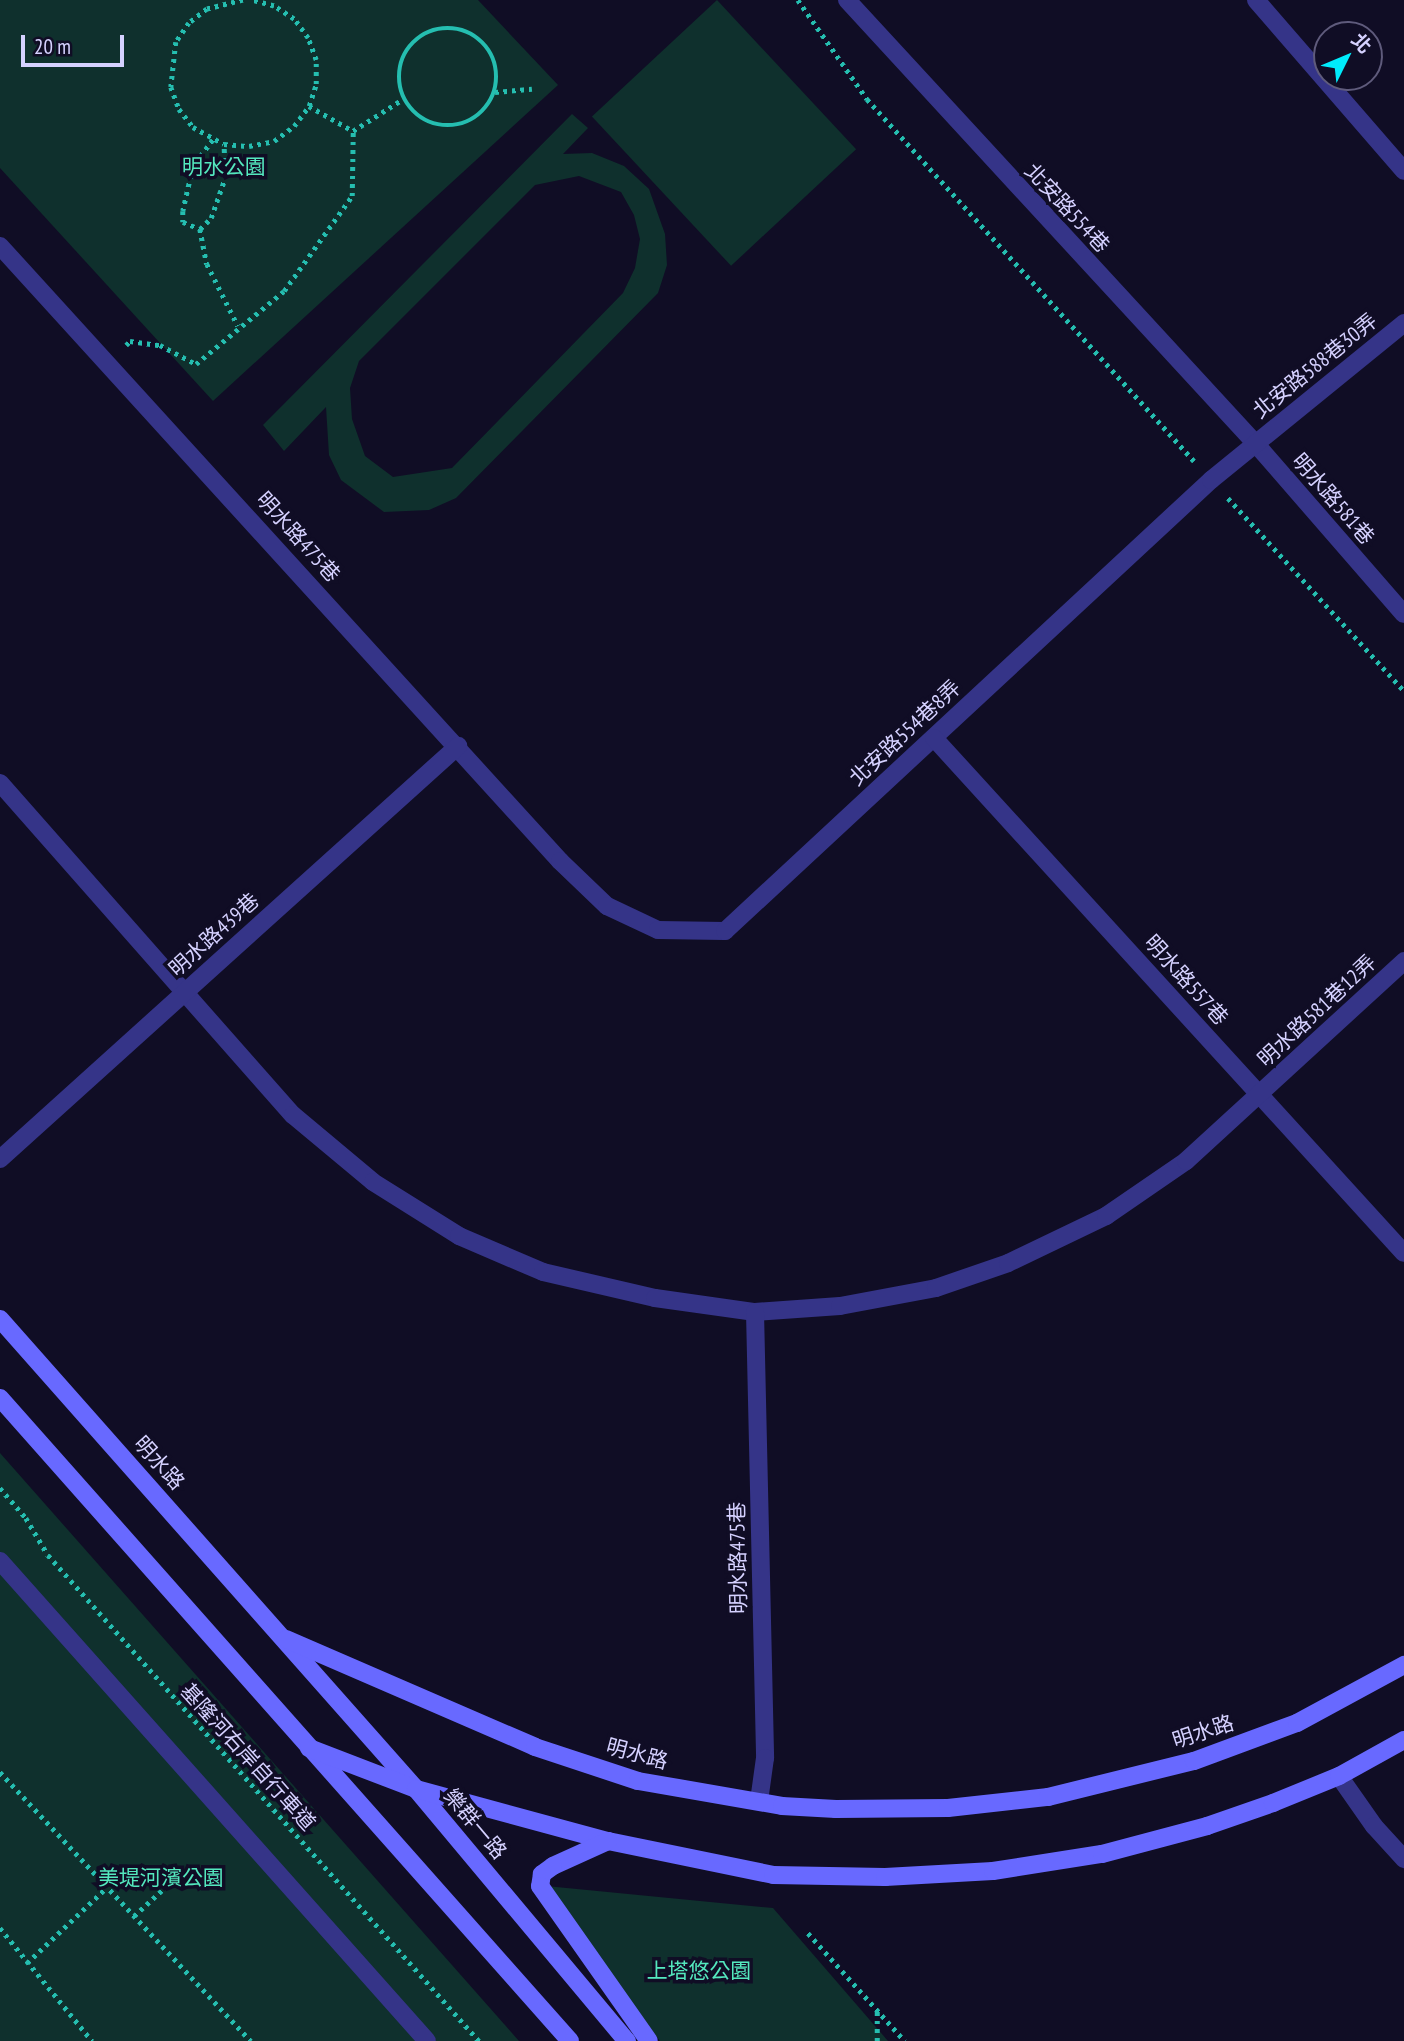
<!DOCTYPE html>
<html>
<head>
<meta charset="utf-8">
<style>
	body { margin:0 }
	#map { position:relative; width:1404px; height:2041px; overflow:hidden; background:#100d25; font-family:"PT Sans Narrow","Noto Sans TC",sans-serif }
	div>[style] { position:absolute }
	.green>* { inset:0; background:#0f302d; transform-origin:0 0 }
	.path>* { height:4.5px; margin-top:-2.25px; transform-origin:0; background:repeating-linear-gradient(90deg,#25beb0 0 3.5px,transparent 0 8.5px) }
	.path>.ring { margin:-2.25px; padding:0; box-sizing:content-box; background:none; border:4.5px solid #25beb0; border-radius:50% }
	.lane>* { height:18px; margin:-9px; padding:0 9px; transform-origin:9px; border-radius:9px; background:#353488 }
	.street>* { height:18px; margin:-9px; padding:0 9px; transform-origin:9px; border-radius:9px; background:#353488 }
	.secondary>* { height:18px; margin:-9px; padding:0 9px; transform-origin:9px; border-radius:9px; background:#6869ff }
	span { translate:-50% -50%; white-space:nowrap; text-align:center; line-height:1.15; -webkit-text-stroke:7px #100d25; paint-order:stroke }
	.park-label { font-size:21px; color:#54e8be }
	.street-label { font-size:21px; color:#d5d1ff }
	.north { position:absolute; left:1313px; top:21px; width:70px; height:70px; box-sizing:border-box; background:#100d25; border:2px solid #5f5b7c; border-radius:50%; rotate:47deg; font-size:19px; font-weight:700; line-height:28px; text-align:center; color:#d5d1ff }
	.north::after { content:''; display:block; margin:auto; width:24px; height:32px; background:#00ebfc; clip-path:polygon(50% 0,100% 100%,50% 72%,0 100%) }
	.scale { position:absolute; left:21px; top:35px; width:103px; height:32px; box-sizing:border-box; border:4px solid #d5d1ff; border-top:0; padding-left:9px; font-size:21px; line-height:24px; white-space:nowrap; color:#d5d1ff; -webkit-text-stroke:5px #100d25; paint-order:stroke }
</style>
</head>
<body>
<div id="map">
	<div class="green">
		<i style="clip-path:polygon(0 0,478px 0,558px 85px,213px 401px,0 168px)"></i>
		<i style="left:717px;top:0;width:204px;height:171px;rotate:47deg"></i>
		<i style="clip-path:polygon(evenodd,572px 114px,588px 128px,563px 154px,592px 153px,624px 166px,649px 189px,665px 234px,667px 265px,658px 293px,456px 498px,429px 510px,384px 512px,341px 480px,329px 455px,326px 407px,284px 451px,263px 425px,572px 114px,579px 176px,621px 192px,634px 215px,640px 239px,635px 268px,623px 293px,452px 468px,393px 477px,365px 456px,352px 419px,350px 388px,359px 361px,535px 185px,579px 176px)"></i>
		<i style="clip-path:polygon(0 1453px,519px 2041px,0 2041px)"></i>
		<i style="clip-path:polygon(546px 1886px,773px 1908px,888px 2041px,660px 2041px)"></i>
	</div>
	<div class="path">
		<i style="left:243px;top:0;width:37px;rotate:166deg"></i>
		<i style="left:207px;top:9px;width:23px;rotate:142deg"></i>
		<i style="left:189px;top:23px;width:23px;rotate:124deg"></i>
		<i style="left:176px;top:42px;width:45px;rotate:96.3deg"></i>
		<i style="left:171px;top:87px;width:23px;rotate:70deg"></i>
		<i style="left:179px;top:109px;width:23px;rotate:52deg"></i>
		<i style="left:193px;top:127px;width:35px;rotate:29deg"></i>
		<i style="left:224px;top:144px;width:25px;rotate:5deg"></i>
		<i style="left:249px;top:146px;width:25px;rotate:-11deg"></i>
		<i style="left:274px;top:141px;width:25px;rotate:-37deg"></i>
		<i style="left:294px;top:126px;width:25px;rotate:-53deg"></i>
		<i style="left:309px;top:106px;width:23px;rotate:-72deg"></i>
		<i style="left:316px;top:84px;width:24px;rotate:-90deg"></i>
		<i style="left:316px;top:60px;width:23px;rotate:-110deg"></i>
		<i style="left:308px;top:38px;width:24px;rotate:-126deg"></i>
		<i style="left:294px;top:19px;width:24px;rotate:-147deg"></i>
		<i style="left:274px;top:6px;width:23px;rotate:-165deg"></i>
		<i style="left:798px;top:0;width:121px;rotate:55.1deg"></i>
		<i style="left:867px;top:99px;width:488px;rotate:47.9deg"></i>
		<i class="ring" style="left:399px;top:28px;width:93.5px;height:93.5px"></i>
		<i style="left:495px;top:92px;width:37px;rotate:-5deg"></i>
		<i style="left:309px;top:106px;width:51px;rotate:29.6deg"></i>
		<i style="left:213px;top:140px;width:34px;rotate:127deg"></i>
		<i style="left:193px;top:167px;width:45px;rotate:102.8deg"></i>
		<i style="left:183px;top:211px;width:11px;rotate:90deg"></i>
		<i style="left:183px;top:222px;width:18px;rotate:22deg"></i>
		<i style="left:200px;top:229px;width:16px;rotate:-45deg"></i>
		<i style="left:211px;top:218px;width:42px;rotate:-70.7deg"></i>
		<i style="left:225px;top:178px;width:34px;rotate:-92deg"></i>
		<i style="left:200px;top:229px;width:36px;rotate:79deg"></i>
		<i style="left:207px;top:264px;width:69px;rotate:63.4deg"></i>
		<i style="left:126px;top:345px;width:6px;rotate:-45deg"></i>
		<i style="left:130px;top:341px;width:30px;rotate:8deg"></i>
		<i style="left:160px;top:345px;width:41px;rotate:27.8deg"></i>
		<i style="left:196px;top:364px;width:114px;rotate:-39.7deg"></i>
		<i style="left:284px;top:291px;width:117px;rotate:-54.4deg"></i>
		<i style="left:352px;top:196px;width:65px;rotate:-89.1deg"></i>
		<i style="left:353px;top:131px;width:59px;rotate:-32.6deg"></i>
		<i style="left:1228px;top:498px;width:261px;rotate:47.6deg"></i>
		<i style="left:0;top:1488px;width:40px;rotate:49deg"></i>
		<i style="left:26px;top:1518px;width:43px;rotate:59.3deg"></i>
		<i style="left:48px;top:1555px;width:650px;rotate:48.43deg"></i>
		<i style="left:0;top:1772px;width:368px;rotate:47deg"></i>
		<i style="left:134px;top:1916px;width:53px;rotate:-42.7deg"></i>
		<i style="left:0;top:1928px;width:146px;rotate:50.8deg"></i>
		<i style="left:808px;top:1933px;width:145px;rotate:48.1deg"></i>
		<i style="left:27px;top:1963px;width:110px;rotate:-43.5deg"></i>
		<i style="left:877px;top:2041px;width:30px;rotate:-90deg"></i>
	</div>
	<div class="lane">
		<i style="left:0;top:1561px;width:642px;rotate:48.34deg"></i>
	</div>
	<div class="street">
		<i style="left:847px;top:0;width:604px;rotate:47.35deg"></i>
		<i style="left:1256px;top:444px;width:225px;rotate:49deg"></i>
		<i style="left:1256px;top:0;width:226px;rotate:49.1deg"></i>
		<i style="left:0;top:246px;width:832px;rotate:47.68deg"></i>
		<i style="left:560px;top:861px;width:65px;rotate:43.8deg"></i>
		<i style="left:607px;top:906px;width:56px;rotate:25.2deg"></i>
		<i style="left:658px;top:930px;width:67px;rotate:0.9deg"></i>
		<i style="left:725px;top:931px;width:663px;rotate:-42.86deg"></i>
		<i style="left:1211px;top:480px;width:249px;rotate:-39.1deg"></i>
		<i style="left:934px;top:738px;width:697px;rotate:47.62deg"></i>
		<i style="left:0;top:783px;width:443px;rotate:48.6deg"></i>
		<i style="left:293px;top:1115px;width:104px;rotate:39.9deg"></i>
		<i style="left:373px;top:1182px;width:102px;rotate:32.1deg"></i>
		<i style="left:459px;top:1236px;width:91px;rotate:23.2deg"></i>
		<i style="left:543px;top:1272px;width:115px;rotate:13.1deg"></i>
		<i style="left:655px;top:1298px;width:101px;rotate:8deg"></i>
		<i style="left:755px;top:1312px;width:85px;rotate:-4deg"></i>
		<i style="left:840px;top:1306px;width:98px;rotate:-10.6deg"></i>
		<i style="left:936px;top:1288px;width:76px;rotate:-19.1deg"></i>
		<i style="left:1008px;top:1263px;width:109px;rotate:-25.6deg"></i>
		<i style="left:1106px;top:1216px;width:97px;rotate:-34.5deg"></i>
		<i style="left:1186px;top:1161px;width:296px;rotate:-42.5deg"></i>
		<i style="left:0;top:1159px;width:617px;rotate:-42.04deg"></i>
		<i style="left:755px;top:1312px;width:446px;rotate:88.7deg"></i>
		<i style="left:765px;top:1758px;width:43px;rotate:97.9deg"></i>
		<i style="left:1339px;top:1776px;width:61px;rotate:55deg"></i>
		<i style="left:1374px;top:1826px;width:45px;rotate:47.7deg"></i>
	</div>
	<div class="secondary">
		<i style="left:0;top:1319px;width:628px;rotate:48.49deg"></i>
		<i style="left:416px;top:1789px;width:329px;rotate:50.1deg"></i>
		<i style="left:0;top:1398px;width:859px;rotate:48.44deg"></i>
		<i style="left:286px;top:1639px;width:271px;rotate:23.4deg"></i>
		<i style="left:535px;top:1747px;width:108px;rotate:18.3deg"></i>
		<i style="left:638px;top:1781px;width:146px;rotate:9.8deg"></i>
		<i style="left:782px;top:1806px;width:54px;rotate:3.2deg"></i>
		<i style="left:836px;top:1809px;width:112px;rotate:-0.5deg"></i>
		<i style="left:948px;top:1808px;width:101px;rotate:-6.3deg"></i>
		<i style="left:1048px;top:1797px;width:150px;rotate:-13.9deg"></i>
		<i style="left:1194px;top:1761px;width:110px;rotate:-20.3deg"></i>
		<i style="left:1297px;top:1723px;width:122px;rotate:-28.5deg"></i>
		<i style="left:309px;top:1748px;width:115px;rotate:21deg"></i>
		<i style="left:416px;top:1789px;width:199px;rotate:15.2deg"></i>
		<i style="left:608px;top:1841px;width:168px;rotate:11.6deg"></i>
		<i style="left:773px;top:1875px;width:112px;rotate:1deg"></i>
		<i style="left:885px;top:1877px;width:108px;rotate:-3.2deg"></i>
		<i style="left:993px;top:1871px;width:110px;rotate:-8.9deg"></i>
		<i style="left:1102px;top:1854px;width:109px;rotate:-14.9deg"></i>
		<i style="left:1207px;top:1826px;width:70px;rotate:-19.2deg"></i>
		<i style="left:1273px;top:1803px;width:71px;rotate:-22.2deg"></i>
		<i style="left:1339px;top:1776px;width:74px;rotate:-29deg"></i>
		<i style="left:608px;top:1841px;width:60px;rotate:155.6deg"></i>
		<i style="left:553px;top:1866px;width:14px;rotate:144deg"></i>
		<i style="left:542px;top:1874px;width:12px;rotate:99deg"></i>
		<i style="left:540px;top:1886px;width:189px;rotate:54.9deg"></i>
	</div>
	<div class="park-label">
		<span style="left:224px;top:167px">明水公園</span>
		<span style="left:161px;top:1878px">美堤河濱公園</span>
		<span style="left:699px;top:1971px">上塔悠公園</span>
	</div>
	<div class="street-label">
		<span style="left:1067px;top:208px;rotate:47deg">北安路554巷</span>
		<span style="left:1315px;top:366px;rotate:-39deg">北安路588巷30弄</span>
		<span style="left:1333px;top:499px;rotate:49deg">明水路581巷</span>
		<span style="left:298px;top:537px;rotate:48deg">明水路475巷</span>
		<span style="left:905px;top:733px;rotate:-43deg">北安路554巷8弄</span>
		<span style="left:214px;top:935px;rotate:-42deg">明水路439巷</span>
		<span style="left:1186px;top:980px;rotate:48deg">明水路557巷</span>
		<span style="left:1317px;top:1011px;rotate:-43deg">明水路581巷12弄</span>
		<span style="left:159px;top:1463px;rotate:48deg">明水路</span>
		<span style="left:738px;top:1558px;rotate:-91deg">明水路475巷</span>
		<span style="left:1203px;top:1732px;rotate:-18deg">明水路</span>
		<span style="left:637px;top:1754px;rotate:15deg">明水路</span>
		<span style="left:248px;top:1757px;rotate:48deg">基隆河右岸自行車道</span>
		<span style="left:475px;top:1824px;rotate:50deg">樂群一路</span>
	</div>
	<div class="north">北</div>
	<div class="scale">20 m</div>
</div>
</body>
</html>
